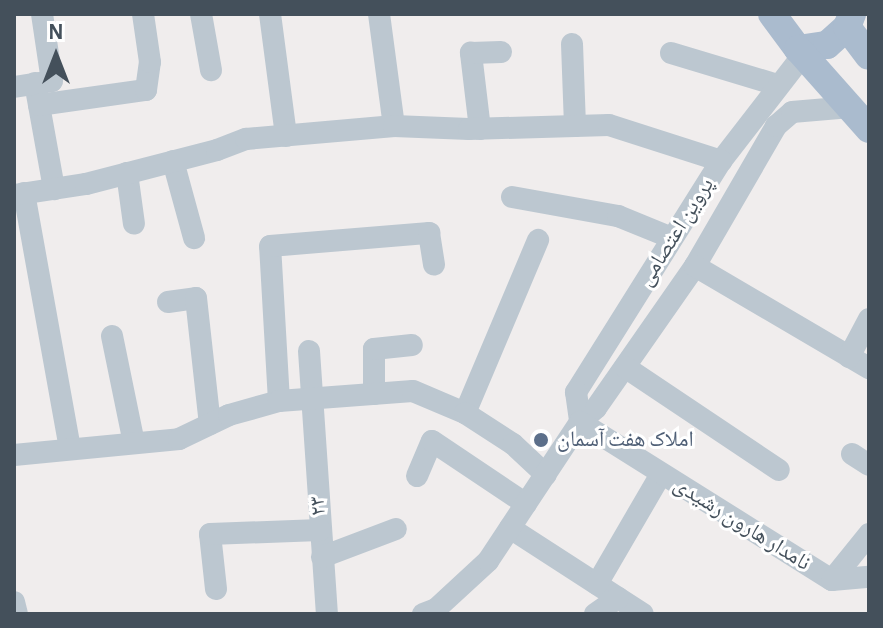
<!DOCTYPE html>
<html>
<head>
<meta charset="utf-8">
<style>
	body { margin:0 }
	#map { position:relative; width:883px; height:628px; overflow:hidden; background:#f0eded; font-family:"Alegreya Sans","Noto Naskh Arabic",sans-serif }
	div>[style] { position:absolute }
	.minor>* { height:22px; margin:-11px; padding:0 11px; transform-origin:11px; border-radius:11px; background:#bcc7d0 }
	.major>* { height:28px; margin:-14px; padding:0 14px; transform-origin:14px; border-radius:14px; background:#aabbce }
	.dots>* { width:22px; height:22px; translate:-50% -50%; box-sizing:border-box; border:4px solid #fff; border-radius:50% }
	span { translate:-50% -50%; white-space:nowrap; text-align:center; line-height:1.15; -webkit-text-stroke:6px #fff; paint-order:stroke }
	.street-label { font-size:22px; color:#44505b }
	.service-label { font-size:22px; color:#4e5e75 }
	.left { translate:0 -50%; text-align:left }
	.frame { position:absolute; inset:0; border:16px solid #44505b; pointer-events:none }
	.north { position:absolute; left:16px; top:16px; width:80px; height:80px; -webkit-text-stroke:6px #fff; paint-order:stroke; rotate:0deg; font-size:22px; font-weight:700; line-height:32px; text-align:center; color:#44505b }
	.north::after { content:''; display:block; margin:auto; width:28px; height:36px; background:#44505b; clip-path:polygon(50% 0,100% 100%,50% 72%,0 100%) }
</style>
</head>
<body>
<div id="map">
	<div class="minor">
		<i style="left:201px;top:14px;width:57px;rotate:79.9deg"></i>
		<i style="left:270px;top:14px;width:123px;rotate:82.5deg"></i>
		<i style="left:379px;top:14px;width:113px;rotate:82.4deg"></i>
		<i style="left:572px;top:44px;width:82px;rotate:87.9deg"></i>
		<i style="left:671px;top:53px;width:112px;rotate:16.7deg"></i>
		<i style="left:803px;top:55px;width:134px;rotate:127.7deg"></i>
		<i style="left:721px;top:161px;width:273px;rotate:122.1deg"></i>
		<i style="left:576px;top:392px;width:30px;rotate:82deg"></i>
		<i style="left:580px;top:422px;width:21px;rotate:-41deg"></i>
		<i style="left:596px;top:408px;width:173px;rotate:-55.1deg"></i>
		<i style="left:695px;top:266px;width:162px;rotate:-59.9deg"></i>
		<i style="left:776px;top:126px;width:21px;rotate:-41deg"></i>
		<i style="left:792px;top:112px;width:59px;rotate:-4.8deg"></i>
		<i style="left:35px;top:83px;width:108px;rotate:79.8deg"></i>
		<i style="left:14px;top:87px;width:38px;rotate:-9deg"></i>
		<i style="left:52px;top:81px;width:68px;rotate:-98.5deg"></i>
		<i style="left:39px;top:105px;width:108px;rotate:-8deg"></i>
		<i style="left:146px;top:90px;width:28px;rotate:-82deg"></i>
		<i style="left:150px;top:62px;width:49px;rotate:-98.3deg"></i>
		<i style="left:480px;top:129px;width:77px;rotate:-96.8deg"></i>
		<i style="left:471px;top:53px;width:30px;rotate:-2deg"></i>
		<i style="left:173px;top:161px;width:80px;rotate:74.7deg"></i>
		<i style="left:127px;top:173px;width:51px;rotate:82.2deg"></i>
		<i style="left:24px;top:193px;width:260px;rotate:79.8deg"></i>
		<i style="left:14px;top:195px;width:73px;rotate:-8.7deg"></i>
		<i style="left:86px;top:184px;width:135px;rotate:-14.5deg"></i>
		<i style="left:217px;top:150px;width:31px;rotate:-21deg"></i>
		<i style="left:246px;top:139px;width:149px;rotate:-5deg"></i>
		<i style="left:394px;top:126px;width:75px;rotate:2.3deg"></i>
		<i style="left:469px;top:129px;width:140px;rotate:-1.6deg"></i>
		<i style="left:609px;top:125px;width:118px;rotate:17.8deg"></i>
		<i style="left:512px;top:197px;width:108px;rotate:10.2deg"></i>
		<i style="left:618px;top:216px;width:58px;rotate:22.2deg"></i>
		<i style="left:695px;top:266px;width:202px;rotate:30.4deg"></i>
		<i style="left:168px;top:302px;width:28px;rotate:-8deg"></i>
		<i style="left:196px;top:298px;width:127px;rotate:83.7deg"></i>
		<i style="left:112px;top:336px;width:109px;rotate:78.4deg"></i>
		<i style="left:309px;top:351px;width:264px;rotate:86.1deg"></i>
		<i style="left:849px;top:357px;width:43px;rotate:-62.2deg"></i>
		<i style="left:625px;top:367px;width:185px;rotate:33.8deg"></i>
		<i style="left:374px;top:394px;width:45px;rotate:-90deg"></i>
		<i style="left:374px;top:349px;width:38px;rotate:-6deg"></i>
		<i style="left:279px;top:401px;width:155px;rotate:-93.3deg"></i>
		<i style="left:270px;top:246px;width:160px;rotate:-4.7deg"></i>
		<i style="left:429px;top:233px;width:32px;rotate:81deg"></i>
		<i style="left:465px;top:413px;width:188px;rotate:-67.1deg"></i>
		<i style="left:852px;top:454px;width:20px;rotate:33deg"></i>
		<i style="left:14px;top:455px;width:166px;rotate:-5.5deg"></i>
		<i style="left:179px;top:439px;width:55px;rotate:-25.6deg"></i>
		<i style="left:229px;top:415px;width:52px;rotate:-15.6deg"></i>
		<i style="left:279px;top:401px;width:134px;rotate:-4.3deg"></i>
		<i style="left:413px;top:391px;width:56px;rotate:22.9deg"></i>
		<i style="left:465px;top:413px;width:57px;rotate:32.9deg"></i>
		<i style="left:513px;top:444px;width:45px;rotate:43.2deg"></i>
		<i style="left:417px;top:476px;width:38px;rotate:-67deg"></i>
		<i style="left:432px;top:441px;width:113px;rotate:33.8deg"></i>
		<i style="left:510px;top:528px;width:158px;rotate:32.9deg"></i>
		<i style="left:322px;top:557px;width:79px;rotate:-20.7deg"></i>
		<i style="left:832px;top:580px;width:59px;rotate:-51.2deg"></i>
		<i style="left:597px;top:584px;width:127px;rotate:-59.8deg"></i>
		<i style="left:216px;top:589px;width:55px;rotate:-96.2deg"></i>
		<i style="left:210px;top:534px;width:110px;rotate:-2.1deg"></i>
		<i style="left:14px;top:602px;width:12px;rotate:76deg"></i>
		<i style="left:423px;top:614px;width:14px;rotate:-21deg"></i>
		<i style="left:436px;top:609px;width:71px;rotate:-42.7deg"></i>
		<i style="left:488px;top:561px;width:167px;rotate:-56.5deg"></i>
		<i style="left:580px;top:422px;width:297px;rotate:32.1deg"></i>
		<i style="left:832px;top:580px;width:37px;rotate:-5deg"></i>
		<i style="left:595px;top:614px;width:28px;rotate:-35deg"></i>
	</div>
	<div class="major">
		<i style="left:772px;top:14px;width:44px;rotate:53.4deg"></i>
		<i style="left:798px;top:49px;width:29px;rotate:-8deg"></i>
		<i style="left:827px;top:45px;width:27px;rotate:-42deg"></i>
		<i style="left:847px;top:27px;width:14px;rotate:-69deg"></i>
		<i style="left:847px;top:27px;width:36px;rotate:53deg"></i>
		<i style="left:798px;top:49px;width:107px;rotate:48.4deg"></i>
	</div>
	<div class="dots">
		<i style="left:541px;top:440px;background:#5c6f8a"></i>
	</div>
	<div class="street-label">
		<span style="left:676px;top:232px;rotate:-58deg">پروین اعتصامی</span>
		<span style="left:318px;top:506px;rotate:-94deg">۲۳</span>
		<span style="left:742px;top:524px;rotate:32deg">نامدار هارون رشیدی</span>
	</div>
	<div class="service-label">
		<span class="left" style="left:557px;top:440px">املاک هفت آسمان</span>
	</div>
	<div class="frame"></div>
	<div class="north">N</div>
</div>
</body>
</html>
